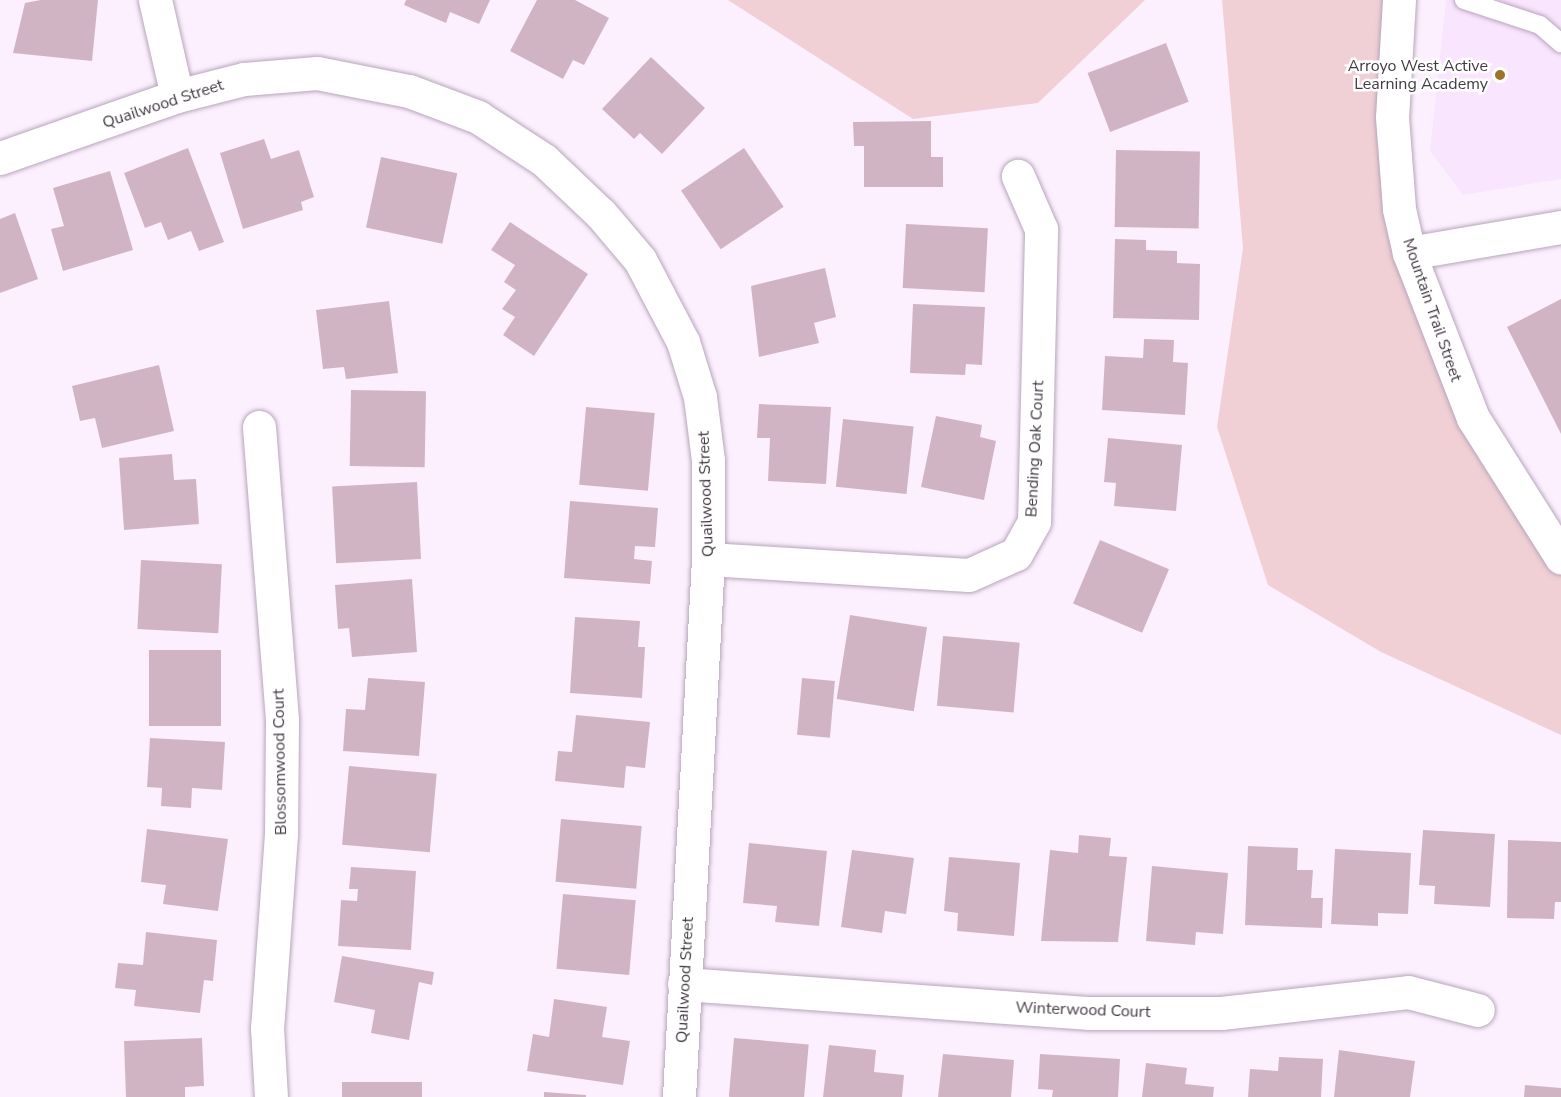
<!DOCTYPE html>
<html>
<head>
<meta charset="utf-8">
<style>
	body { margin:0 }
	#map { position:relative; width:1561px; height:1097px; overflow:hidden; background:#fcf0fe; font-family:"Nunito Sans",sans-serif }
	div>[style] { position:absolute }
	.built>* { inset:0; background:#f9e5fd }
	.green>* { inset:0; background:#f0d0d4 }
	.building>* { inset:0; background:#d1b4c4; transform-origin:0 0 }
	.roads { filter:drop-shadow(0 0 2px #b8a5bc) drop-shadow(0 0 2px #b8a5bc) }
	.service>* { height:18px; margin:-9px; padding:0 9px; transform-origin:9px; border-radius:9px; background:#fff }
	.minor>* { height:33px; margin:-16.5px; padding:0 16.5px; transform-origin:16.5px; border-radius:16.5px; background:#fff }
	.tertiary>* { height:33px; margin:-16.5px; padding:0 16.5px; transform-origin:16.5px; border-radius:16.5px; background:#fff }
	.dots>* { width:16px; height:16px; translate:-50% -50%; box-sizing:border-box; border:3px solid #fff; border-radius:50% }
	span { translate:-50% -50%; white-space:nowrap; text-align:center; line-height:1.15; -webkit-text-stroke:5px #fff; paint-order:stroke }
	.poi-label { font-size:16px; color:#423a43 }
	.right { translate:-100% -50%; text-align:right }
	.street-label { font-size:16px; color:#423a43 }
</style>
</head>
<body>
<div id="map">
	<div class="built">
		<i style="clip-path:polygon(1446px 0,1561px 0,1561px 179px,1463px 195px,1430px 151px)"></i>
	</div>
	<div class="green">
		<i style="clip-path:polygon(728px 0,1145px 0,1038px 103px,913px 119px)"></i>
		<i style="clip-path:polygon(1222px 0,1399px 0,1392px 117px,1441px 345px,1561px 557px,1561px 735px,1381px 652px,1268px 585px,1217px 427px,1243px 248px)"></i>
	</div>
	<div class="building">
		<i style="clip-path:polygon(41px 0,98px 0,92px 61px,13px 53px,25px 3px)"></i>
		<i style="clip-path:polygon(406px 0,490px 0,479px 24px,450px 12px,446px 23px,404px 5px)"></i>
		<i style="clip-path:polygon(537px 0,575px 0,609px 18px,584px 65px,573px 60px,563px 79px,510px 51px)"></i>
		<i style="left:1166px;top:43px;width:63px;height:84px;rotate:69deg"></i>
		<i style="clip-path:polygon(651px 57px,705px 108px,662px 154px,640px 133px,634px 139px,602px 109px)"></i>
		<i style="clip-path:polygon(931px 121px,931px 157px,943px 157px,943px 187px,864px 187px,864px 146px,854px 146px,853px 122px)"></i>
		<i style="clip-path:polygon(264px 139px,271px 159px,299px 150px,314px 197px,301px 202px,303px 210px,243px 229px,220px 153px)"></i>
		<i style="clip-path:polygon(188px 148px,224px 242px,199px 251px,191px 231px,168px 240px,161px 222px,145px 228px,124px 173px)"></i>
		<i style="left:744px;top:148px;width:71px;height:76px;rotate:56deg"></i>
		<i style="left:1116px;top:150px;width:84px;height:77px;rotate:1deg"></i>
		<i style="left:381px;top:157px;width:78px;height:72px;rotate:12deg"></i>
		<i style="clip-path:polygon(110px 171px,133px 250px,63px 271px,51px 229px,64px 226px,53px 188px)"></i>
		<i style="clip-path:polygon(15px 213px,38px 279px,0 293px,0 219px)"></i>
		<i style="clip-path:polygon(510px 222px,588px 274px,534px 356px,503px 335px,515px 317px,502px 309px,516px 290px,504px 282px,515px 265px,491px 250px)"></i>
		<i style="left:906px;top:224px;width:82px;height:64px;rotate:3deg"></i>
		<i style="clip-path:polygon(1115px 239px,1146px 240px,1146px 250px,1177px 251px,1177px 263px,1200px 264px,1199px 320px,1113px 318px)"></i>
		<i style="clip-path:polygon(825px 268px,836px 317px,814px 323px,819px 343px,759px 357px,751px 286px)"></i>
		<i style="clip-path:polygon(1561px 299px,1561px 434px,1507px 327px)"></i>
		<i style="clip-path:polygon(389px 301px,398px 373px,346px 379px,344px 367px,323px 369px,316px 310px)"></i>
		<i style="clip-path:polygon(913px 304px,985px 307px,982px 365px,966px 364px,965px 375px,910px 373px)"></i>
		<i style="clip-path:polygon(1144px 339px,1174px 340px,1173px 362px,1188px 363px,1185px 415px,1102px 410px,1105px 356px,1143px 358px)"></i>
		<i style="clip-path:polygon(159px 365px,174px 431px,102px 448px,95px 418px,80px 421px,72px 386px)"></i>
		<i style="left:351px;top:390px;width:75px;height:76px;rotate:1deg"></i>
		<i style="clip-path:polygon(759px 404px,831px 407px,826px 484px,768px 481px,770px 438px,757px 438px)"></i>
		<i style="left:586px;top:407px;width:69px;height:78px;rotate:5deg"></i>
		<i style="clip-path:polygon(936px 416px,982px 425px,980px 437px,996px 441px,984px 500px,921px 487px)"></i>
		<i style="left:843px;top:419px;width:71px;height:68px;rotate:6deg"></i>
		<i style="clip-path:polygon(1108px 438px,1182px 445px,1176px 511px,1114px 506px,1116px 483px,1104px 482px)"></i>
		<i style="clip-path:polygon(172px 454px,174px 480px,196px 479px,199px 524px,124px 530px,119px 458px)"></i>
		<i style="left:417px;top:482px;width:77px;height:85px;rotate:87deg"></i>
		<i style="clip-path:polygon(570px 501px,658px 508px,655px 547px,635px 546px,634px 559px,652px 561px,650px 584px,564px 578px)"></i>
		<i style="left:1100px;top:540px;width:75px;height:69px;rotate:23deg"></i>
		<i style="left:141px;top:560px;width:81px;height:69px;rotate:3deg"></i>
		<i style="clip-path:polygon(412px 579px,417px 652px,352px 657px,349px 628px,338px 629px,335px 585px)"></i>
		<i style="left:850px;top:615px;width:78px;height:85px;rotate:9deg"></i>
		<i style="clip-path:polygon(575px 617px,640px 621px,638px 647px,645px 647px,642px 698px,570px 693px)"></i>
		<i style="left:943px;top:636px;width:77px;height:70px;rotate:5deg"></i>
		<i style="left:149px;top:650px;width:72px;height:76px"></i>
		<i style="clip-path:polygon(368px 678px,425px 682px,419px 756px,343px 751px,346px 709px,365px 710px)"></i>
		<i style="left:802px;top:678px;width:33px;height:57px;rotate:5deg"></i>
		<i style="clip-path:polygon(576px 715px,650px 722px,645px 768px,626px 766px,624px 788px,555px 781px,558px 751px,572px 752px)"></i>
		<i style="clip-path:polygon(150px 738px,225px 742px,222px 790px,192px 788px,191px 808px,161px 806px,162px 788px,147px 787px)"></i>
		<i style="left:349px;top:766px;width:88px;height:79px;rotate:5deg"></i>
		<i style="left:561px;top:819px;width:81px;height:63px;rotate:5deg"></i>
		<i style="clip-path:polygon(147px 829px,228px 839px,218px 911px,163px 904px,166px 885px,141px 882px)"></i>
		<i style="clip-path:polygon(1423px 830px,1495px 834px,1490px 907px,1434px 904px,1435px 886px,1419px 885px)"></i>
		<i style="clip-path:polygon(1079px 835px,1111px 838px,1109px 856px,1127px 857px,1118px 942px,1041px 941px,1050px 850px,1078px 853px)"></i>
		<i style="clip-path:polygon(1508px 840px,1561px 842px,1561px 902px,1555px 902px,1554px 919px,1507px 918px)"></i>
		<i style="clip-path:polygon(749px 843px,827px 851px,819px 926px,775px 922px,777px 906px,743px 903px)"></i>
		<i style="clip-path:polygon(1248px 846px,1298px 848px,1297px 870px,1313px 870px,1311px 898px,1323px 898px,1322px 928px,1245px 925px)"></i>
		<i style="clip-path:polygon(1335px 849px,1411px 853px,1408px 914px,1378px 913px,1378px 926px,1331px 924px)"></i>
		<i style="clip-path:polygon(852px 850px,914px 858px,906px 914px,885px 911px,882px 933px,841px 927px)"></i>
		<i style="clip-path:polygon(949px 857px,1020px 863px,1014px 936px,957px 931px,958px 913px,944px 911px)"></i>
		<i style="clip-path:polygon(1152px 866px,1228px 873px,1223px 934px,1196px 932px,1195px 945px,1146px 941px)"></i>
		<i style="clip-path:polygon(351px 867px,416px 871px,411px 950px,338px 946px,341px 900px,357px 901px,358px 889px,349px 889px)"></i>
		<i style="left:563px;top:894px;width:73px;height:75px;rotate:5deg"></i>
		<i style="clip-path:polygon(146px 932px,217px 940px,213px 981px,204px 980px,200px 1013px,134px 1006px,136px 990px,115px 988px,118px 963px,143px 965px)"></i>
		<i style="clip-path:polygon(342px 956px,434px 972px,432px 985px,419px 982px,409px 1040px,371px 1033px,375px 1010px,334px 1002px)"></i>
		<i style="clip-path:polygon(554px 999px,607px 1007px,602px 1037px,630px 1041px,623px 1085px,527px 1071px,533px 1034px,549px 1037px)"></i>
		<i style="clip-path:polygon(202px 1038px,204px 1086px,185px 1087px,185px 1097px,126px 1097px,124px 1041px)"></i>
		<i style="left:734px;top:1038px;width:75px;height:59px;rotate:5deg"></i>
		<i style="clip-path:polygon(829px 1045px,876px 1050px,874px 1072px,904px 1075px,902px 1097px,823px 1097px)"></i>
		<i style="clip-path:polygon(1339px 1050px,1415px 1061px,1410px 1097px,1334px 1097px)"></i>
		<i style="clip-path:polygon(943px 1054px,1014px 1060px,1011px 1097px,938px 1097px)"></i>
		<i style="clip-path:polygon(1040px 1054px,1120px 1059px,1118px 1097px,1052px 1097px,1053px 1090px,1038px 1089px)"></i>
		<i style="clip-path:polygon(1279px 1057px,1323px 1059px,1321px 1097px,1248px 1097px,1250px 1069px,1278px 1071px)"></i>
		<i style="clip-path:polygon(1146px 1063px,1187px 1068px,1185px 1084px,1214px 1087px,1213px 1097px,1142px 1097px)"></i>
		<i style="left:342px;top:1082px;width:80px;height:15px"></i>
		<i style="clip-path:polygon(1525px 1085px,1561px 1088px,1561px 1097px,1524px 1097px)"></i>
		<i style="clip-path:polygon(544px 1092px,586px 1095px,586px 1097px,544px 1097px)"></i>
	</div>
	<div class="roads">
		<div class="service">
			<i style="left:1464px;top:0;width:80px;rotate:18.2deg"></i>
			<i style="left:1540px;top:25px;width:28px;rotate:41deg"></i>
		</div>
		<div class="minor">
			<i style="left:155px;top:0;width:98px;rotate:77.1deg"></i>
			<i style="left:0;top:158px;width:188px;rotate:-19.3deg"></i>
			<i style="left:177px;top:96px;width:69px;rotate:-14.2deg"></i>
			<i style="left:244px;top:79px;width:73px;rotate:-4.7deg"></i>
			<i style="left:317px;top:73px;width:94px;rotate:11.1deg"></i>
			<i style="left:409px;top:91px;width:74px;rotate:20.6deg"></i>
			<i style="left:478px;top:117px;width:79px;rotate:33.1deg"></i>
			<i style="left:544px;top:160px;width:79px;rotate:43.5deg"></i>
			<i style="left:601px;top:214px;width:60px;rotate:49.7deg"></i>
			<i style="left:640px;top:260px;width:93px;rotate:62.3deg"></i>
			<i style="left:683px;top:342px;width:58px;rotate:72.8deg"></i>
			<i style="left:700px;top:397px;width:64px;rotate:82.8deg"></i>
			<i style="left:708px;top:460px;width:99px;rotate:90deg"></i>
			<i style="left:708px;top:559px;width:539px;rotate:93.09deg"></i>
			<i style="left:1409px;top:253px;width:154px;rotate:-9.7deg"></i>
			<i style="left:259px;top:427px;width:295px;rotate:85.5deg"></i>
			<i style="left:282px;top:721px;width:113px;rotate:90.5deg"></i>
			<i style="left:281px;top:834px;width:195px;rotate:94.1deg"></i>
			<i style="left:267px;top:1028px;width:69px;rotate:86.7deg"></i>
			<i style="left:708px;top:559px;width:261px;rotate:3.5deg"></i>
			<i style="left:969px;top:575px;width:51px;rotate:-24.1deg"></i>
			<i style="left:1016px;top:554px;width:37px;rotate:-61deg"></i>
			<i style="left:1034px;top:522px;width:293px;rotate:-88.6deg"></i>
			<i style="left:1041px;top:229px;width:58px;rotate:-113.5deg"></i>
			<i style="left:684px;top:984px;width:407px;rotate:4.1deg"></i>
			<i style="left:1090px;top:1013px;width:131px"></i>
			<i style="left:1221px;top:1013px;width:188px;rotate:-6.4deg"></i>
			<i style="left:1408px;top:992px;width:72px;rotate:14.4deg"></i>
		</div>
		<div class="tertiary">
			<i style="left:1399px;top:0;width:117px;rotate:93.4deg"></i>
			<i style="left:1392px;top:117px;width:92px;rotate:85.6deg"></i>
			<i style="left:1399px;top:209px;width:45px;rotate:77.2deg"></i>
			<i style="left:1409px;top:253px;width:177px;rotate:68.8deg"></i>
			<i style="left:1473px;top:418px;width:165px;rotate:57.7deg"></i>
		</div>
	</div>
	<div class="dots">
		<i style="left:1500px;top:75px;background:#9e7322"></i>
	</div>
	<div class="poi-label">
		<span class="right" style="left:1488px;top:75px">Arroyo West Active<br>Learning Academy</span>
	</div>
	<div class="street-label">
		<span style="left:163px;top:104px;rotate:-18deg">Quailwood Street</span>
		<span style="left:1432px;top:310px;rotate:71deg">Mountain Trail Street</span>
		<span style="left:1035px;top:449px;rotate:-87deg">Bending Oak Court</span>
		<span style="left:706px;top:494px;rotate:-92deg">Quailwood Street</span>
		<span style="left:280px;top:762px;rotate:-91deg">Blossomwood Court</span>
		<span style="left:685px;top:980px;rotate:-87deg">Quailwood Street</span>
		<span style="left:1083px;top:1010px;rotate:2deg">Winterwood Court</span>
	</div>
</div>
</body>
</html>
